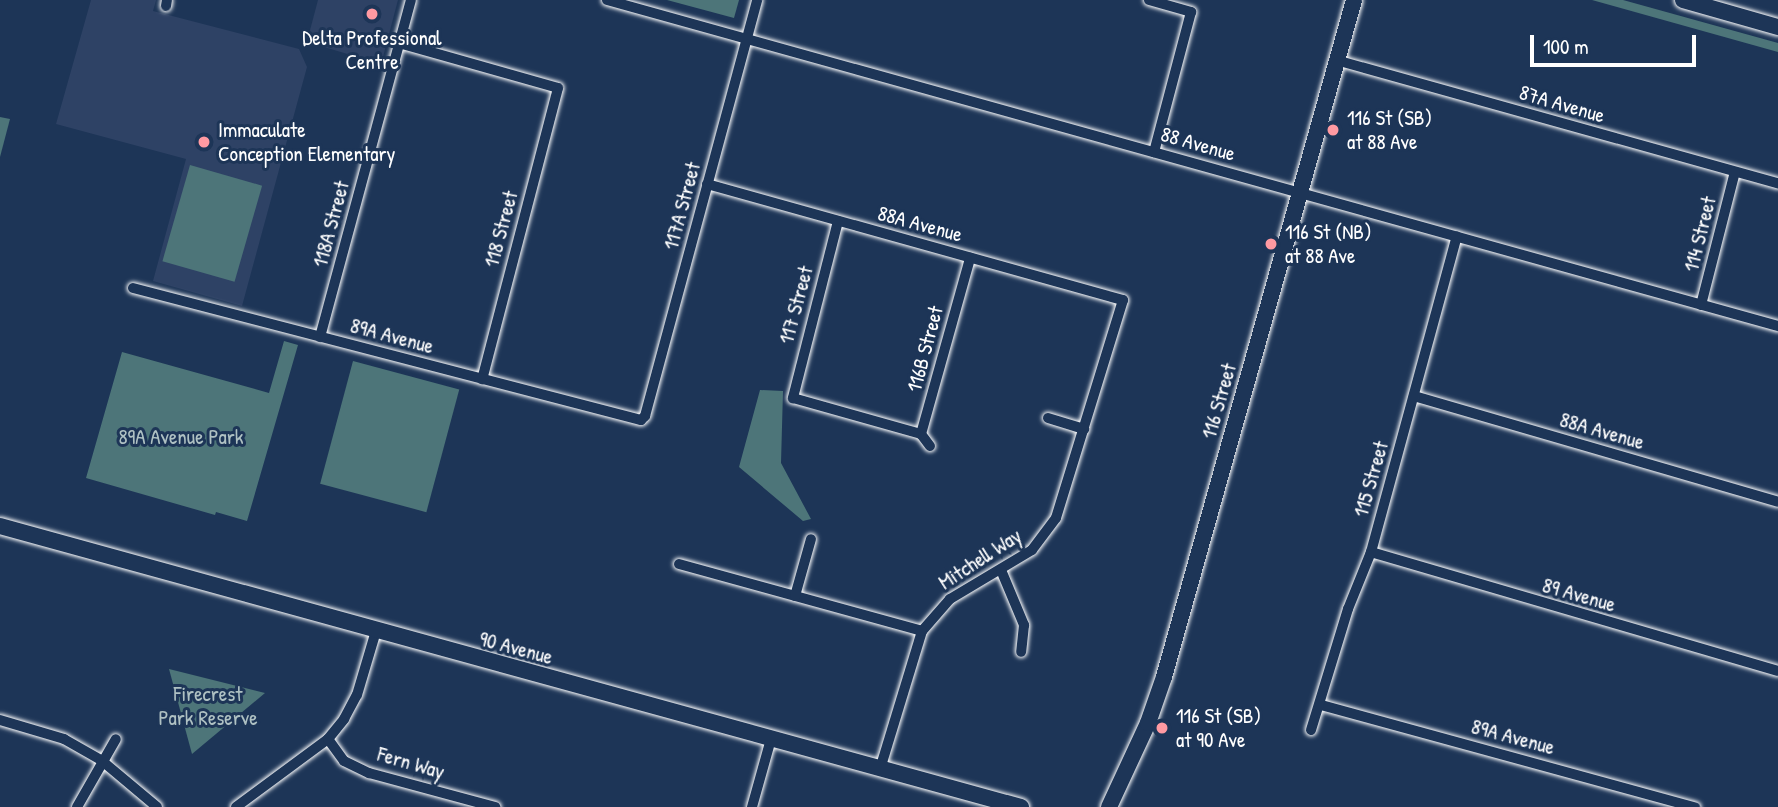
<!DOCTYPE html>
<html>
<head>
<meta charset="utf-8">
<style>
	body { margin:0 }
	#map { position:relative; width:1778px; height:807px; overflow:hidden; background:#1d3557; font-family:"Patrick Hand",sans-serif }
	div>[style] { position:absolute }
	.built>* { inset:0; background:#2e4265 }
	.green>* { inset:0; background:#4d7579; transform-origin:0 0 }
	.roads { filter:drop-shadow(0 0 2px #fff) drop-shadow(0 0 2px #fff) }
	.street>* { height:10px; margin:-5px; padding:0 5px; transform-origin:5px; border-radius:5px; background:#1d3557 }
	.secondary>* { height:16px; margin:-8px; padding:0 8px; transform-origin:8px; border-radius:8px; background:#1d3557 }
	.dots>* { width:19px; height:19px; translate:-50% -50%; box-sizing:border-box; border:4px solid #1d3557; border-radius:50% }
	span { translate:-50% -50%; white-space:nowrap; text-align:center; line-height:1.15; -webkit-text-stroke:6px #1d3557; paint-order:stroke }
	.poi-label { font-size:21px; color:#fff }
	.left { translate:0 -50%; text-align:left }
	.street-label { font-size:21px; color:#fff }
	.park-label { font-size:21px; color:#afc1c3 }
	.scale { position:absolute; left:1530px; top:35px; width:166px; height:32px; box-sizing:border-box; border:4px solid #fff; border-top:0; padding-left:9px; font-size:21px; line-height:24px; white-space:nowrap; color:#fff; -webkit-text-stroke:5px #1d3557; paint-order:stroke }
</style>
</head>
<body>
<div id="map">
	<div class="built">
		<i style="clip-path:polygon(91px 0,156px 0,153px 11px,299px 49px,307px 67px,242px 306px,153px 281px,186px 159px,56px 124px)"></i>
		<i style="clip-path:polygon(318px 0,398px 0,383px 57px,371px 61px,324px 47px,309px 34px)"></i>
	</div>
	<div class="green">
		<i style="clip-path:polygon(667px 0,739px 0,734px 18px)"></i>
		<i style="clip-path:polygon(1592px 0,1623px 0,1778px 43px,1778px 52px)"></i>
		<i style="clip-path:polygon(0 117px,10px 119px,0 157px)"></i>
		<i style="left:190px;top:165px;width:75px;height:100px;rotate:16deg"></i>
		<i style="clip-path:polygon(284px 341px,298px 345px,247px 521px,216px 512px,215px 515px,86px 478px,122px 352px,269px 393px)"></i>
		<i style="left:353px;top:361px;width:110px;height:127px;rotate:15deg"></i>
		<i style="clip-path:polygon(760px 390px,783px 391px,781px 463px,811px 519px,803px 521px,739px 467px)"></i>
		<i style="clip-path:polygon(169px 669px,265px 693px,192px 754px)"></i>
	</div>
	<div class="roads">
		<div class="street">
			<i style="left:607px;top:0;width:1216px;rotate:15.56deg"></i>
			<i style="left:1149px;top:0;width:44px;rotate:15.9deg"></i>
			<i style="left:1191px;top:12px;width:145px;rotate:104.8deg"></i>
			<i style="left:166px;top:6px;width:6px;rotate:-81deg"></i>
			<i style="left:399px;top:43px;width:165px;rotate:15.8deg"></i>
			<i style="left:558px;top:88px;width:301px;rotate:104.6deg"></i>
			<i style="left:1336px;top:60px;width:459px;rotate:15.6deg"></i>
			<i style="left:707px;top:184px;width:432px;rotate:15.6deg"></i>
			<i style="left:1123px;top:300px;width:228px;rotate:107.1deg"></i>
			<i style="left:1056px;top:518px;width:40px;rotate:127deg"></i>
			<i style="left:1032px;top:550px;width:96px;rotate:149.1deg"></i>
			<i style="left:950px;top:599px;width:43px;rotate:131.2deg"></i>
			<i style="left:922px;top:631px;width:144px;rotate:106.9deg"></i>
			<i style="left:838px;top:221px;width:183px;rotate:104.3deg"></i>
			<i style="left:793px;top:398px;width:133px;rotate:15.7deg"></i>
			<i style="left:133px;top:288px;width:525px;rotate:14.57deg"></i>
			<i style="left:641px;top:420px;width:6px;rotate:-45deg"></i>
			<i style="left:645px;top:416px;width:431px;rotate:-74.9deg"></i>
			<i style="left:1701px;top:305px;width:137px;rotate:-75.7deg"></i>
			<i style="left:320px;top:337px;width:349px;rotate:-74.9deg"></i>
			<i style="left:1414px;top:396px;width:379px;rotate:16.2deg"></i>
			<i style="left:1048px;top:418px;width:38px;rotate:17deg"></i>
			<i style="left:930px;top:446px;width:15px;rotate:-127deg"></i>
			<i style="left:921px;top:434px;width:183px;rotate:-74.4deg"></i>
			<i style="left:1371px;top:552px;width:424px;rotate:16.3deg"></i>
			<i style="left:679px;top:564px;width:252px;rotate:15.4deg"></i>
			<i style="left:1001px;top:570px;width:60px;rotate:67.3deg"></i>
			<i style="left:1024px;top:625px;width:27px;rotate:96deg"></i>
			<i style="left:795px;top:596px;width:59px;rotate:-74.3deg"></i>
			<i style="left:1321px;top:705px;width:388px;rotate:15.3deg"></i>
			<i style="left:0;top:720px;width:67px;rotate:16.5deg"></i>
			<i style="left:64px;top:739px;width:43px;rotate:29.6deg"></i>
			<i style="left:101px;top:760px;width:73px;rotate:40deg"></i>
			<i style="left:1311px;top:730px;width:127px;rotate:-73deg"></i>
			<i style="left:1348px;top:609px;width:61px;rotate:-68deg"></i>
			<i style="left:1371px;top:552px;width:327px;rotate:-74.8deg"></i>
			<i style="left:328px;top:739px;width:27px;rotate:54deg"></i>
			<i style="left:344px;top:761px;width:28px;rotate:26deg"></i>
			<i style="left:369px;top:773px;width:131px;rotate:15.1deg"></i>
			<i style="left:77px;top:807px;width:78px;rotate:-60.2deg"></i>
			<i style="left:236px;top:807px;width:114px;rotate:-36.5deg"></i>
			<i style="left:328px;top:739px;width:26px;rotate:-51deg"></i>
			<i style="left:344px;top:719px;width:27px;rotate:-62deg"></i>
			<i style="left:357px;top:695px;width:67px;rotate:-73.5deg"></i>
			<i style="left:752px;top:807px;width:71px;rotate:-74.4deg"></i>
		</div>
		<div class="secondary">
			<i style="left:1683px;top:0;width:99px;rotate:15.9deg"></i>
			<i style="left:0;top:526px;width:1059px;rotate:15.39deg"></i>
			<i style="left:1109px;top:807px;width:93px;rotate:-65.1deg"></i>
			<i style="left:1148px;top:723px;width:49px;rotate:-70.8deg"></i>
			<i style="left:1164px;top:677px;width:703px;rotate:-74.32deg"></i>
		</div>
	</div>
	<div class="dots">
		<i style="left:372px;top:14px;background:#ff9aa2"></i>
		<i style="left:1333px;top:130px;background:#ff9aa2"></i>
		<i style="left:204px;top:142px;background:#ff9aa2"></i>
		<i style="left:1271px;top:244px;background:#ff9aa2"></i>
		<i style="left:1162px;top:728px;background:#ff9aa2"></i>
	</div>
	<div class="poi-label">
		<span style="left:372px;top:50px">Delta Professional<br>Centre</span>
		<span class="left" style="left:1347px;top:130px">116 St (SB)<br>at 88 Ave</span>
		<span class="left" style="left:218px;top:142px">Immaculate<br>Conception Elementary</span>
		<span class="left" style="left:1285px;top:244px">116 St (NB)<br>at 88 Ave</span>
		<span class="left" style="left:1176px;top:728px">116 St (SB)<br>at 90 Ave</span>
	</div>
	<div class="street-label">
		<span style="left:1562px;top:104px;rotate:16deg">87A Avenue</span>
		<span style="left:1198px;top:144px;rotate:16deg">88 Avenue</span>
		<span style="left:682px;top:206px;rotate:-75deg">117A Street</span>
		<span style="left:331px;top:224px;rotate:-75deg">118A Street</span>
		<span style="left:920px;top:224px;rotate:15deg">88A Avenue</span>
		<span style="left:501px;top:229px;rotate:-75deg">118 Street</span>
		<span style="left:1700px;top:234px;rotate:-76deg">114 Street</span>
		<span style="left:796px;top:305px;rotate:-75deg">117 Street</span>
		<span style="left:392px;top:336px;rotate:15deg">89A Avenue</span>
		<span style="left:925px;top:349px;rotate:-75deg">116B Street</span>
		<span style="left:1219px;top:401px;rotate:-74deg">116 Street</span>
		<span style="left:1602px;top:431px;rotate:16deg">88A Avenue</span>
		<span style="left:1371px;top:479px;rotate:-74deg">115 Street</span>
		<span style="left:980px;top:559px;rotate:-33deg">Mitchell Way</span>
		<span style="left:1579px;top:595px;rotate:16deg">89 Avenue</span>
		<span style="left:516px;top:648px;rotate:15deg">90 Avenue</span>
		<span style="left:1513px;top:737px;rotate:15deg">89A Avenue</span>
		<span style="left:411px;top:763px;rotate:16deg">Fern Way</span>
	</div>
	<div class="park-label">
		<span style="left:181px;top:437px">89A Avenue Park</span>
		<span style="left:208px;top:706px">Firecrest<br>Park Reserve</span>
	</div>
	<div class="scale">100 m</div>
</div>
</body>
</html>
